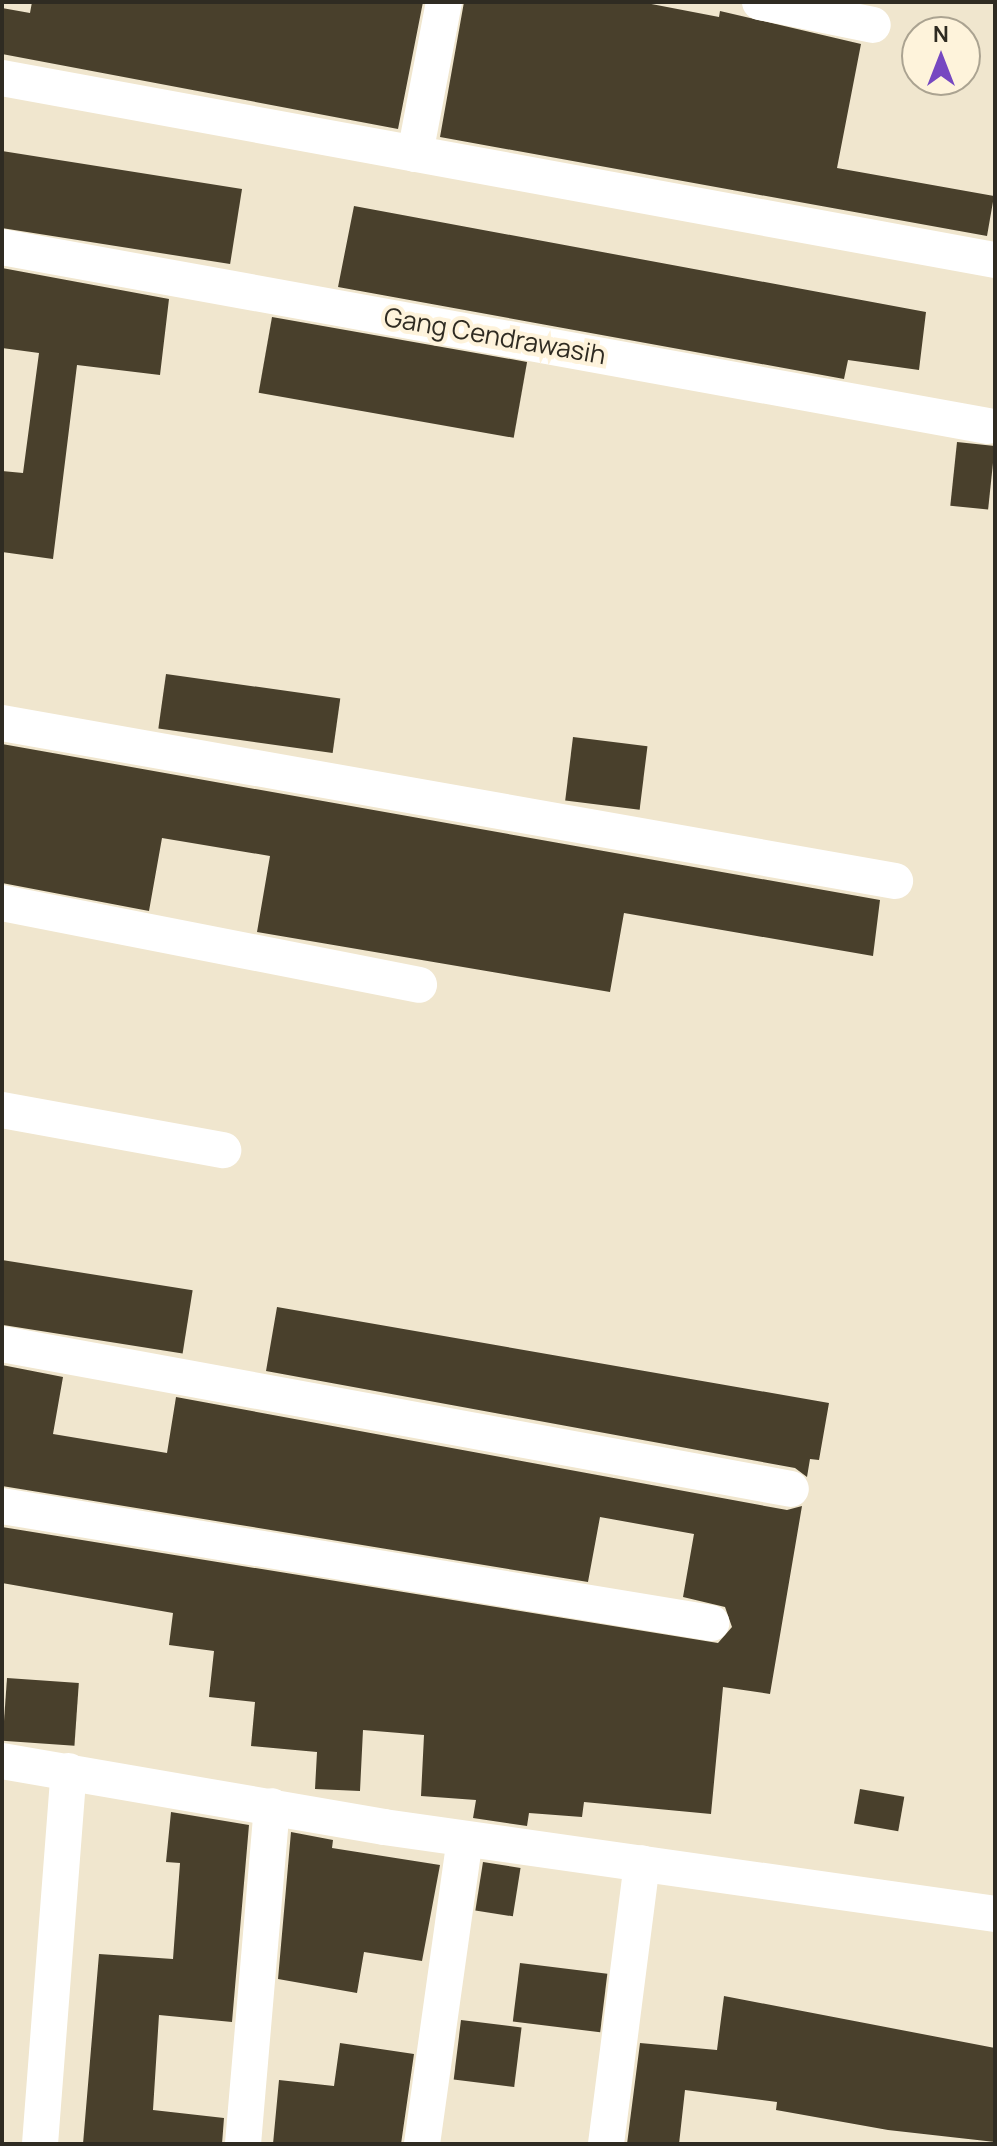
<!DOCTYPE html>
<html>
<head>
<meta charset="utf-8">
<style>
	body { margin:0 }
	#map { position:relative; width:997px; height:2146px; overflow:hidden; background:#f0e6ce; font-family:Manrope,sans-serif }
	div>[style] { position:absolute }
	.building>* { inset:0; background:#49402c; transform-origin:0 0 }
	.minor>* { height:36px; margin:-18px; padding:0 18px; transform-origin:18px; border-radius:18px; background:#fff }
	span { translate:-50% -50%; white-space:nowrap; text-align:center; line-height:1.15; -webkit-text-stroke:8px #fef3db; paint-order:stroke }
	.street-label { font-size:26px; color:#2f2b22 }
	.frame { position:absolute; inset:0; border:4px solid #2f2b22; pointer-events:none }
	.north { position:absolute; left:901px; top:16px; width:80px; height:80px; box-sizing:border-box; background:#fef3db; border:2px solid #aba391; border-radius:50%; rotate:0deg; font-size:22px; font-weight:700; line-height:32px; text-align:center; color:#2f2b22 }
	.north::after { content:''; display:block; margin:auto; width:28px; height:36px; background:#7648c1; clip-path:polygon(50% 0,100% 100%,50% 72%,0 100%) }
</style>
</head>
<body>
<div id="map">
	<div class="building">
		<i style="clip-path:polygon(32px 2px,423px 2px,398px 129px,2px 54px,2px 8px,30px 13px)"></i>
		<i style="clip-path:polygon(464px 2px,641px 2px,719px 17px,720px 11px,861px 44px,837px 168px,994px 196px,987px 236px,440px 137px)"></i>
		<i style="left:2px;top:151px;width:243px;height:76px;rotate:9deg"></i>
		<i style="clip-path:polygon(354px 206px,926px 312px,919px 370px,848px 360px,844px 379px,338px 287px)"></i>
		<i style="clip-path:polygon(2px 268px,169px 299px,160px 375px,77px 365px,53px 559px,2px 552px,2px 471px,23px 473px,39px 353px,2px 348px)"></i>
		<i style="left:272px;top:317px;width:259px;height:77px;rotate:10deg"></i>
		<i style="left:957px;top:442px;width:38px;height:64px;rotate:6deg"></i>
		<i style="left:166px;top:674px;width:176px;height:55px;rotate:8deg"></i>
		<i style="left:573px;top:737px;width:75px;height:64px;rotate:7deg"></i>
		<i style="clip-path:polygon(2px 744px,880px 900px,873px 956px,624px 913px,610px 992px,257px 932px,270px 856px,162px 838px,149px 911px,2px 883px)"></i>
		<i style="left:2px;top:1260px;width:193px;height:64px;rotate:9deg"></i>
		<i style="clip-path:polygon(277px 1307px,829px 1403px,819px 1460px,810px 1459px,807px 1477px,795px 1468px,266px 1371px)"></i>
		<i style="clip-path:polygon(2px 1365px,63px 1377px,53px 1434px,167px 1453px,176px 1397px,787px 1510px,802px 1506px,770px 1694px,723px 1687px,711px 1814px,584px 1802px,582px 1817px,529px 1813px,527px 1826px,473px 1818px,476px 1800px,421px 1796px,424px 1735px,363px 1730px,360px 1791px,315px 1789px,317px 1752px,251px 1746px,255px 1702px,209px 1697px,214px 1651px,169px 1645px,173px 1613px,2px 1583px,2px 1527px,718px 1643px,732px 1627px,725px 1607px,683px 1597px,694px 1534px,600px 1517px,588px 1582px,2px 1486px)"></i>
		<i style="left:7px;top:1678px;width:72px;height:63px;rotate:4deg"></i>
		<i style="left:860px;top:1789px;width:45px;height:35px;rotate:10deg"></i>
		<i style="clip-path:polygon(171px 1812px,249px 1825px,232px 2022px,159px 2015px,153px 2110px,224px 2118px,222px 2144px,83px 2144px,99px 1954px,173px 1959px,180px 1863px,166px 1862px)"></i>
		<i style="clip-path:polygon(291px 1832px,333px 1840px,332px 1848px,440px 1865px,422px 1961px,364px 1952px,357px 1993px,278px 1979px)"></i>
		<i style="left:483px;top:1862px;width:38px;height:49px;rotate:9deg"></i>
		<i style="left:520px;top:1963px;width:88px;height:59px;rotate:7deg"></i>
		<i style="clip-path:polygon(724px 1996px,995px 2048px,995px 2142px,888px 2130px,776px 2110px,777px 2102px,685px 2090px,679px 2144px,627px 2144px,640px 2043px,717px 2050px)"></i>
		<i style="left:461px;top:2020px;width:61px;height:60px;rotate:7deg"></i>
		<i style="clip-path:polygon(340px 2043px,414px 2054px,401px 2144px,273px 2144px,279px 2080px,334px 2086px)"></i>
	</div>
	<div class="minor">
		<i style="left:760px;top:2px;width:115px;rotate:11.5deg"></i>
		<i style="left:2px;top:78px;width:1010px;rotate:10.39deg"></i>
		<i style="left:415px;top:154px;width:155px;rotate:-79.2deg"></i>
		<i style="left:2px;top:247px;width:1002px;rotate:10.29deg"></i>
		<i style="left:2px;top:723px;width:907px;rotate:10.03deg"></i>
		<i style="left:2px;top:903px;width:425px;rotate:11.1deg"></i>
		<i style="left:2px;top:1110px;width:225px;rotate:10.3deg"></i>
		<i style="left:2px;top:1344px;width:802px;rotate:10.41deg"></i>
		<i style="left:2px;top:1506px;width:719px;rotate:9.37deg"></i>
		<i style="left:2px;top:1761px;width:388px;rotate:9.8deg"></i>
		<i style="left:384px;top:1827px;width:617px;rotate:8.1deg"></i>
		<i style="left:40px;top:2144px;width:374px;rotate:-85.6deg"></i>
		<i style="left:243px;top:2144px;width:339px;rotate:-85.1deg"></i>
		<i style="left:422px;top:2144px;width:308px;rotate:-82deg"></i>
		<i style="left:606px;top:2144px;width:283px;rotate:-82.7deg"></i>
	</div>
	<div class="street-label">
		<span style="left:495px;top:336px;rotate:10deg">Gang Cendrawasih</span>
	</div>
	<div class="frame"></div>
	<div class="north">N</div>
</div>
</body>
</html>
